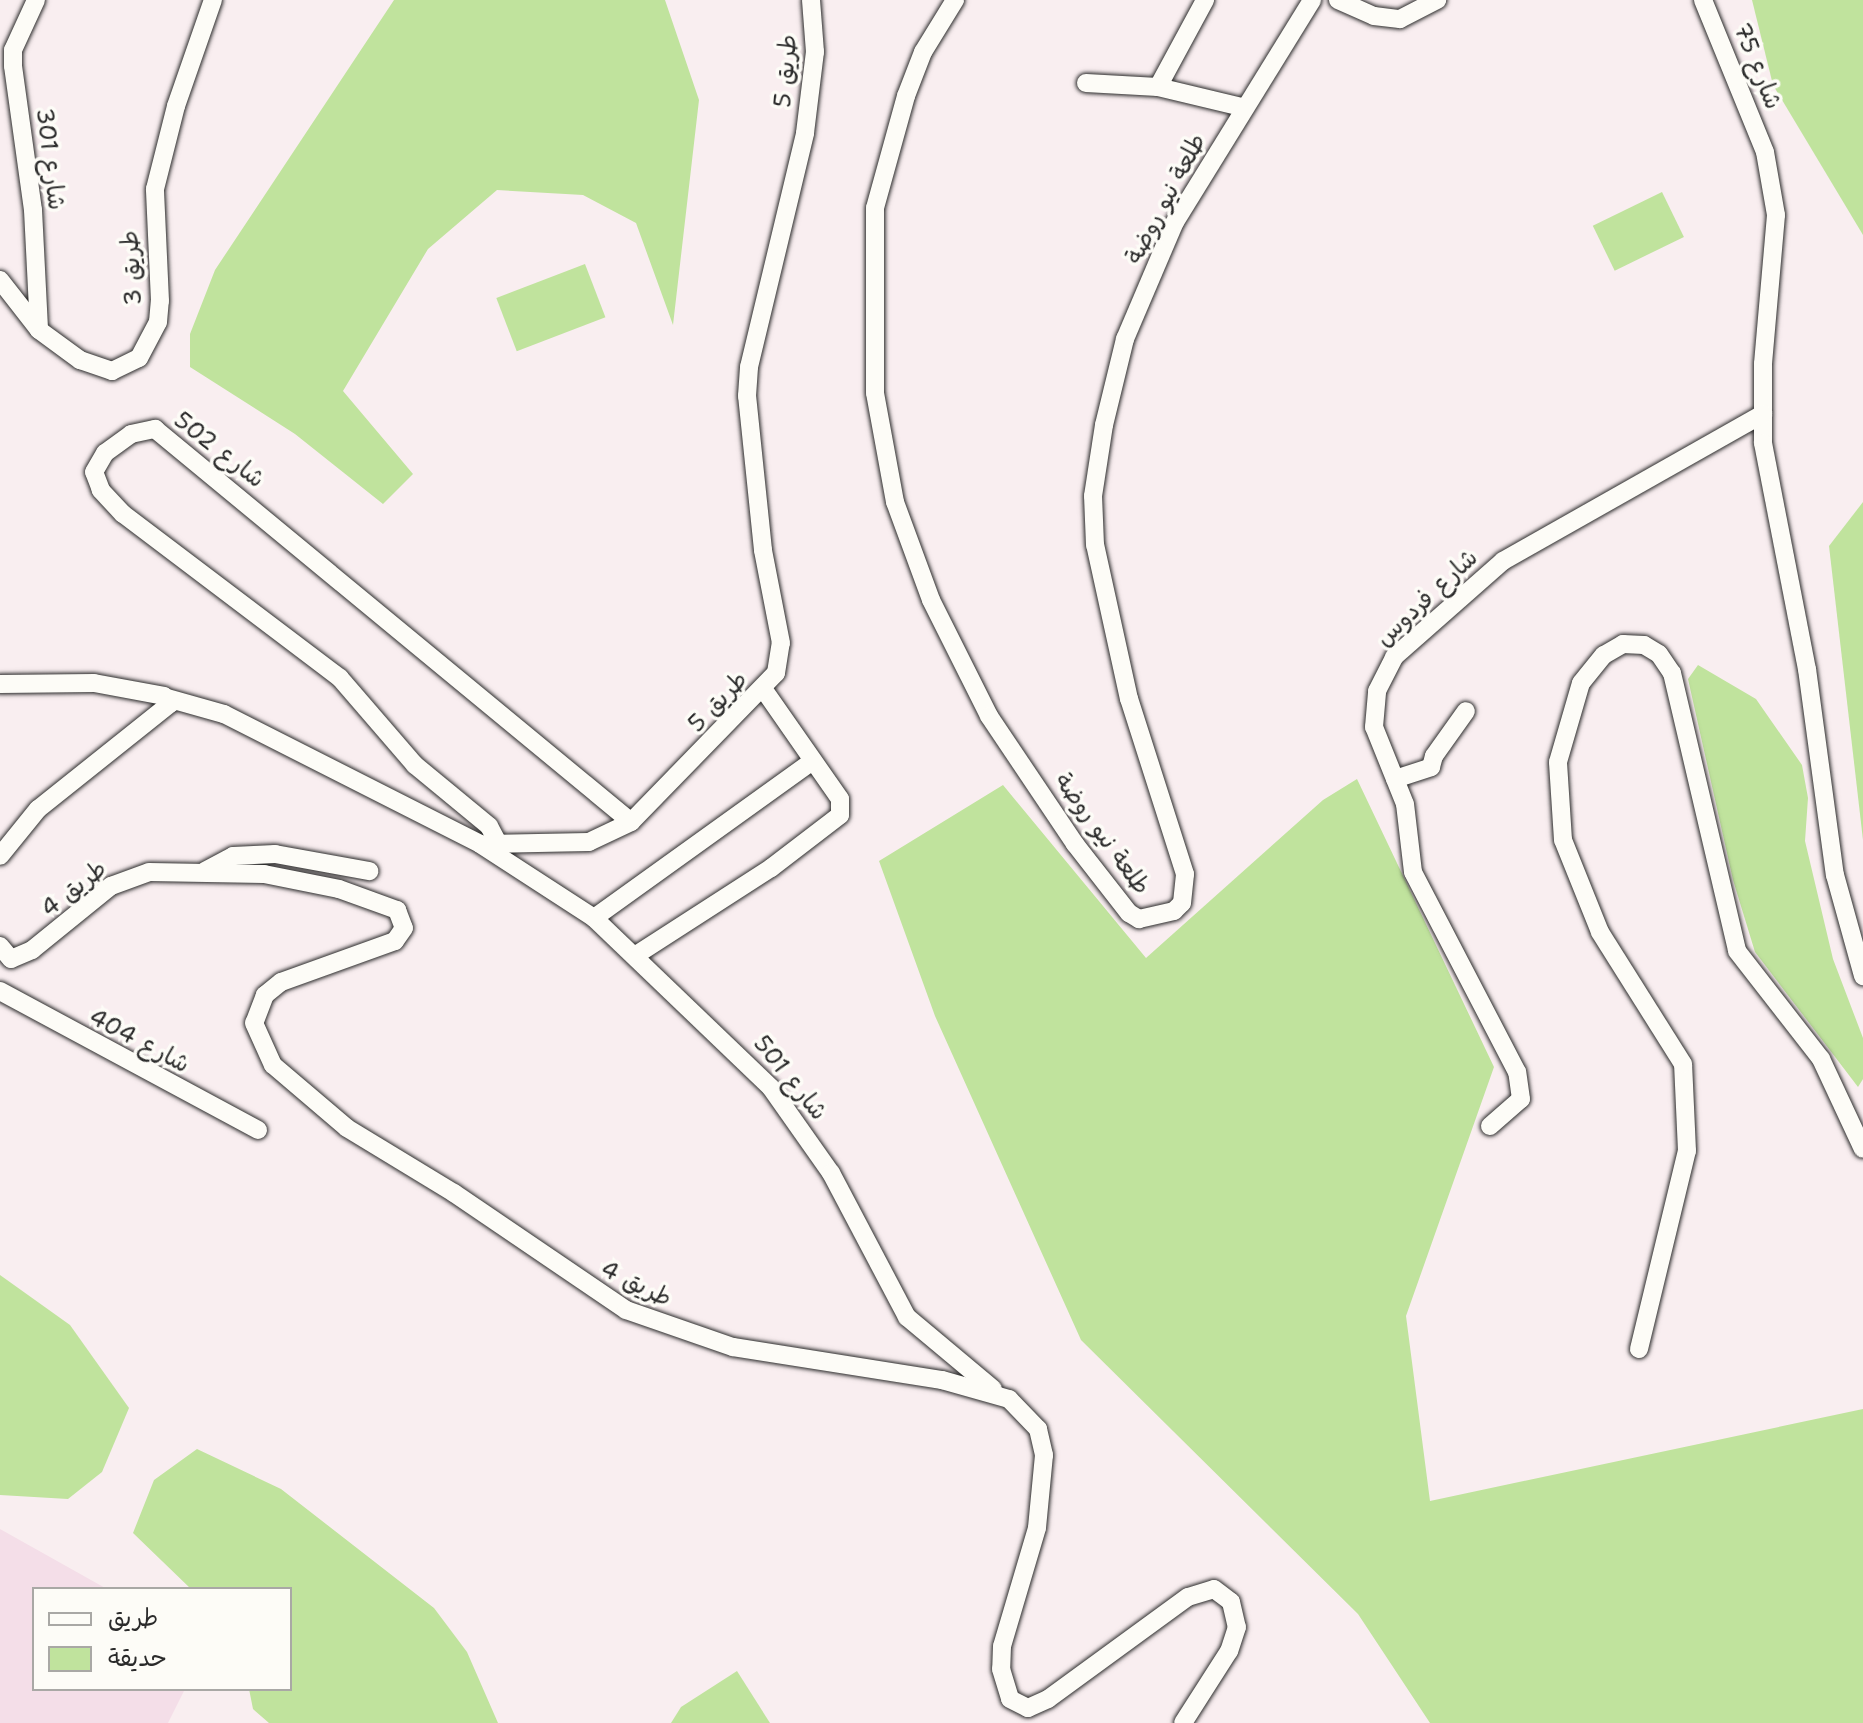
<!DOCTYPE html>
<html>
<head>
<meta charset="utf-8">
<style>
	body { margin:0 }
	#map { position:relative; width:1863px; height:1723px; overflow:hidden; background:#f9eef0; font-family:"Shantell Sans","Playpen Sans Arabic",sans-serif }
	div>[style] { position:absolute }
	.built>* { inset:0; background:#f4dee8 }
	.green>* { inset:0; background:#c0e39d; transform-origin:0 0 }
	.roads { filter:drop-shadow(0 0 2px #2b2b2b) drop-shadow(0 0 2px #2b2b2b) }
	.street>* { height:18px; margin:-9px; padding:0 9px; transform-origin:9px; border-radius:9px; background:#fdfcf7 }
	span { translate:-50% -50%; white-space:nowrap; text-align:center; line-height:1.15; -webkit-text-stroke:7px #fdfcf7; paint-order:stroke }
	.street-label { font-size:24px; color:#2b2b2b }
	.legend { position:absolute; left:32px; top:1587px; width:260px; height:104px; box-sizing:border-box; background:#fdfcf7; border:2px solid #a9a8a5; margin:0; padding:10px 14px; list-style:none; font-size:24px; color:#2b2b2b }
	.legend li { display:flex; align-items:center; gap:16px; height:40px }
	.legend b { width:40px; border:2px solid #a9a8a5 }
</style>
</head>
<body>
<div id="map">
	<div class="built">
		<i style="clip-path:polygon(0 1529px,107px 1589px,34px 1589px,34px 1689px,185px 1689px,168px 1723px,0 1723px)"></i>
	</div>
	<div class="green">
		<i style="clip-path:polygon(394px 0,665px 0,699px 100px,673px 325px,636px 223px,583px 195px,497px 190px,428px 249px,343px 391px,413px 474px,383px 504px,295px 434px,190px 367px,190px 334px,215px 270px)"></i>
		<i style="clip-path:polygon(1752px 0,1863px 0,1863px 235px,1773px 85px)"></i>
		<i style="left:1662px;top:192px;width:50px;height:77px;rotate:64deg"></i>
		<i style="left:585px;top:264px;width:57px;height:95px;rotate:69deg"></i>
		<i style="clip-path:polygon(1863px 502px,1863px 840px,1829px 546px)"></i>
		<i style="clip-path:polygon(1698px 665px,1756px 699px,1802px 765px,1808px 798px,1805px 841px,1833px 959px,1863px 1038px,1863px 1079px,1858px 1087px,1755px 952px,1733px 880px,1688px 679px)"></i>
		<i style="clip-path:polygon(1357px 779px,1494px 1067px,1406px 1316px,1430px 1501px,1863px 1409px,1863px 1723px,1430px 1723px,1358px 1614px,1081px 1340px,935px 1016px,879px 861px,1003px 785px,1146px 958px,1323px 800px)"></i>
		<i style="clip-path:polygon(0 1275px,70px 1325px,129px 1408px,102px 1472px,68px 1499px,0 1495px)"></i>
		<i style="clip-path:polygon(197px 1449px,281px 1489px,434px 1608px,467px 1652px,498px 1723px,269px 1723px,253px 1709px,249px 1689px,290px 1689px,290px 1589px,191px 1589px,133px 1533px,154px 1480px)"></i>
		<i style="clip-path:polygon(737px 1671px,770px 1723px,671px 1723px,681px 1707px)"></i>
	</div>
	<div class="roads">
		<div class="street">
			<i style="left:36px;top:0;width:55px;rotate:114.7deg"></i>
			<i style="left:13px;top:50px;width:16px;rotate:90deg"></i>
			<i style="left:13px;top:66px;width:145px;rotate:82.1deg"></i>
			<i style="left:33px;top:210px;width:120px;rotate:87.1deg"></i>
			<i style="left:955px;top:0;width:61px;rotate:121.6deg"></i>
			<i style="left:923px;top:52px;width:47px;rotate:111.1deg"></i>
			<i style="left:906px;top:96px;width:116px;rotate:105.5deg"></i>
			<i style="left:875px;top:208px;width:185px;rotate:90deg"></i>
			<i style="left:875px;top:393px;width:111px;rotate:79.6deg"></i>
			<i style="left:895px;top:502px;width:104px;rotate:69.8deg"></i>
			<i style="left:931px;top:600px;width:130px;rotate:63.4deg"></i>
			<i style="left:989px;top:716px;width:154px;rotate:56.1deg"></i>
			<i style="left:1075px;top:844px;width:88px;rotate:52deg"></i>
			<i style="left:1129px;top:913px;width:12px;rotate:31deg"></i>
			<i style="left:1139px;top:919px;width:36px;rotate:-13deg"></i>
			<i style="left:1174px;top:911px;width:11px;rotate:-45deg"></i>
			<i style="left:1182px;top:903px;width:29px;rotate:-84deg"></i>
			<i style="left:1185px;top:874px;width:184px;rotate:-107.7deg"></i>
			<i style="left:1129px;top:699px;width:158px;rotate:-102.4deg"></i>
			<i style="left:1095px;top:545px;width:49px;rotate:-92.3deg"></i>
			<i style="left:1093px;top:496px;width:72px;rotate:-81.2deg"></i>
			<i style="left:1104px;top:425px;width:89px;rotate:-76.3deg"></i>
			<i style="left:1125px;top:339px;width:127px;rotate:-66.9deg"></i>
			<i style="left:1175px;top:222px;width:261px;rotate:-58.3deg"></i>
			<i style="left:1338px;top:0;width:39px;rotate:24deg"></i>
			<i style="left:1374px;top:16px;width:26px;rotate:7deg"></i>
			<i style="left:1400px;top:19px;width:42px;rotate:-27.2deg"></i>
			<i style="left:1703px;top:0;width:164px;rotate:67.8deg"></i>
			<i style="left:1765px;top:152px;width:64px;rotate:80.1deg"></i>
			<i style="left:1776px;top:215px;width:150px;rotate:95deg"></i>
			<i style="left:1763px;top:364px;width:79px;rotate:90deg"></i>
			<i style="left:1763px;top:443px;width:230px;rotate:79deg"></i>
			<i style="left:1807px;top:669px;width:208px;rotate:82.3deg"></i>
			<i style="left:1835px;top:875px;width:105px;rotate:74.5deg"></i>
			<i style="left:1086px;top:83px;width:72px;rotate:3.2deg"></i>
			<i style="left:1158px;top:87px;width:86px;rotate:13.4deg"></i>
			<i style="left:1158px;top:87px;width:99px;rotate:-61.6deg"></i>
			<i style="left:0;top:280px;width:63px;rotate:52deg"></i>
			<i style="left:39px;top:330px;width:51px;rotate:36.2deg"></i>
			<i style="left:80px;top:360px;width:34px;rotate:19deg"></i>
			<i style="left:112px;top:371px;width:30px;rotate:-26deg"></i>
			<i style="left:139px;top:358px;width:41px;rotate:-62.2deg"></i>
			<i style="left:158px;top:322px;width:21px;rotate:-85deg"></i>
			<i style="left:160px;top:301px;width:112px;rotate:-92.6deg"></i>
			<i style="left:155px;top:189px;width:86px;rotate:-75.8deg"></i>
			<i style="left:176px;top:106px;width:112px;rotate:-70.8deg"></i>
			<i style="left:0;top:684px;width:94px;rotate:-0.6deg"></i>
			<i style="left:94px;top:683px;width:71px;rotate:10.5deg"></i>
			<i style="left:164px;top:696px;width:10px;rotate:45deg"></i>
			<i style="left:171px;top:703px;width:170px;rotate:141.4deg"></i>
			<i style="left:38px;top:809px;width:60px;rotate:129deg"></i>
			<i style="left:167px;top:698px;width:59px;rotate:15.7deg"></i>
			<i style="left:224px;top:714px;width:287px;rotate:26.9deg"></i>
			<i style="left:480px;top:844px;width:136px;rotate:33deg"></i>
			<i style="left:594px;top:918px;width:245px;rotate:43.8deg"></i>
			<i style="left:771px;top:1088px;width:104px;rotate:54.8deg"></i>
			<i style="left:831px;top:1173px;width:163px;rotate:62.2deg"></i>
			<i style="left:907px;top:1317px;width:112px;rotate:39.9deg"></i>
			<i style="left:1395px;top:779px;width:38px;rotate:-18deg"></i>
			<i style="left:1431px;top:767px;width:11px;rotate:-75deg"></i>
			<i style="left:1434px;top:756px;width:55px;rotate:-54.6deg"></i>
			<i style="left:498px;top:843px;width:19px;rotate:-118deg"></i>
			<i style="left:489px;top:826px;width:96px;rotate:-140.5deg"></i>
			<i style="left:415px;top:765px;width:115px;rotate:-130.8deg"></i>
			<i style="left:340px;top:678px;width:272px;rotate:-142.9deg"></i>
			<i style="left:123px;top:514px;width:33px;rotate:-133deg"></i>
			<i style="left:101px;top:490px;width:19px;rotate:-111deg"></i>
			<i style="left:94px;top:472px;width:22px;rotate:-60deg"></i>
			<i style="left:105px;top:453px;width:32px;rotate:-36deg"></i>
			<i style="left:131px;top:434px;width:25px;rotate:-12deg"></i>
			<i style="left:155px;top:429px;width:617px;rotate:39.54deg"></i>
			<i style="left:487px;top:844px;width:102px;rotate:-1.1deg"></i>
			<i style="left:589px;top:842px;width:47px;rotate:-25.5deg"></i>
			<i style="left:631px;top:822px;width:208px;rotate:-45.8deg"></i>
			<i style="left:776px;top:673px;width:30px;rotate:-81deg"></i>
			<i style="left:781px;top:643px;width:95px;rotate:-101deg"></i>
			<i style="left:763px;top:550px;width:155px;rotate:-95.9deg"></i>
			<i style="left:747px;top:396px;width:29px;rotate:-86deg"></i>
			<i style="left:749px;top:367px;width:241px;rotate:-76.5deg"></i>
			<i style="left:805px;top:133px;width:82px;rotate:-83deg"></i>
			<i style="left:815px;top:52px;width:52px;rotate:-94.4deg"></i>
			<i style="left:205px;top:871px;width:32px;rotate:-28deg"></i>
			<i style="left:233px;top:856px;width:42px;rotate:-2.7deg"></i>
			<i style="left:275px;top:854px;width:96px;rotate:10.3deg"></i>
			<i style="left:594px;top:918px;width:267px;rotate:-35.7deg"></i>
			<i style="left:0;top:946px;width:17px;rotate:50deg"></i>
			<i style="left:11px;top:959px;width:23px;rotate:-23deg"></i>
			<i style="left:32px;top:950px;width:102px;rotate:-39deg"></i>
			<i style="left:111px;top:886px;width:40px;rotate:-20.2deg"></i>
			<i style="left:149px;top:872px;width:115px;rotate:1deg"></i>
			<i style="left:264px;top:874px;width:76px;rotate:11.3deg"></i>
			<i style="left:339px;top:889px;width:62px;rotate:19.9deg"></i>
			<i style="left:397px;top:910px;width:19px;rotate:69deg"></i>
			<i style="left:404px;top:928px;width:16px;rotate:125deg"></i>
			<i style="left:395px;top:941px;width:121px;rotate:160.2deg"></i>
			<i style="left:281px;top:982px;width:21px;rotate:141deg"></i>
			<i style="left:265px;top:995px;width:30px;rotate:111deg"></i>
			<i style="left:254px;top:1023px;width:46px;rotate:65.7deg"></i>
			<i style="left:273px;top:1065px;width:97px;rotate:40.4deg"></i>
			<i style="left:347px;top:1128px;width:125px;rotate:31.3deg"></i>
			<i style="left:454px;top:1193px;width:208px;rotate:34.2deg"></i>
			<i style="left:626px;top:1310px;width:113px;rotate:19.1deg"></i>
			<i style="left:733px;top:1347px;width:212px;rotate:9deg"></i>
			<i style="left:942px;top:1380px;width:70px;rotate:15.8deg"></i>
			<i style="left:1009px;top:1399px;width:42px;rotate:46deg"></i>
			<i style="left:1038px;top:1429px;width:27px;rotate:77deg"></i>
			<i style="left:1044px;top:1455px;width:73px;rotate:95.5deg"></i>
			<i style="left:1037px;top:1528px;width:123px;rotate:106.5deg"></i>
			<i style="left:1002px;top:1646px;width:23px;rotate:92deg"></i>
			<i style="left:1001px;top:1669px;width:31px;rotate:73deg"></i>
			<i style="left:1010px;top:1699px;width:20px;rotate:27deg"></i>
			<i style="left:1028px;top:1708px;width:22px;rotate:-24deg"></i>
			<i style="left:1048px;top:1699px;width:173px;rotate:-36.1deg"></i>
			<i style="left:1188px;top:1597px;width:27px;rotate:-17deg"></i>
			<i style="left:1214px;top:1589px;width:21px;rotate:37deg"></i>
			<i style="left:1231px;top:1602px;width:26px;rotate:77deg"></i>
			<i style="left:1237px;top:1627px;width:25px;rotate:108deg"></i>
			<i style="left:1229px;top:1651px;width:85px;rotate:122.6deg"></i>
			<i style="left:636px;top:955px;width:161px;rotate:-32.8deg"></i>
			<i style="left:771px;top:868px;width:87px;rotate:-37.5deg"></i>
			<i style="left:840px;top:815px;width:16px;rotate:-90deg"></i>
			<i style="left:840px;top:799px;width:133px;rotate:-124.9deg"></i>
			<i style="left:0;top:991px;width:293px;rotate:28.3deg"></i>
			<i style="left:1490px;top:1126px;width:41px;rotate:-41.1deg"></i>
			<i style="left:1521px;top:1099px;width:27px;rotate:-98deg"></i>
			<i style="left:1517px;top:1072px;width:225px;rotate:-117.5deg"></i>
			<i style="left:1413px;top:872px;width:68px;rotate:-96.7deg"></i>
			<i style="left:1405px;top:804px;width:83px;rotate:-111.9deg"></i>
			<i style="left:1374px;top:727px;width:36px;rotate:-85deg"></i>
			<i style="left:1377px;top:691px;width:38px;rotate:-63deg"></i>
			<i style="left:1394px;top:657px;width:145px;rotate:-41.4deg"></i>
			<i style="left:1503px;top:561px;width:299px;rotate:-29.5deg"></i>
			<i style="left:1639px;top:1349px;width:204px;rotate:-76.4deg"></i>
			<i style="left:1687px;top:1151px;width:87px;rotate:-92.6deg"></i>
			<i style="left:1683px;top:1064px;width:156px;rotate:-122.2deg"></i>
			<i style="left:1600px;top:932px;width:99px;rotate:-111.9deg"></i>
			<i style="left:1563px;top:840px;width:78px;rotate:-93.7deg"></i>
			<i style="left:1558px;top:762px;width:82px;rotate:-73.8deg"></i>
			<i style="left:1581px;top:683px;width:36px;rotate:-51deg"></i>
			<i style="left:1604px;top:655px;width:22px;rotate:-30deg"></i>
			<i style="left:1623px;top:644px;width:21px;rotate:3deg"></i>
			<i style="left:1644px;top:645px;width:17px;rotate:31deg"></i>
			<i style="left:1659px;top:654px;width:23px;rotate:56deg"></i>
			<i style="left:1672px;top:673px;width:285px;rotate:76.8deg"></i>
			<i style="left:1737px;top:951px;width:137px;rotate:52.1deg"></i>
			<i style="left:1821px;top:1059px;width:99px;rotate:65deg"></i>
		</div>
	</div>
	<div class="street-label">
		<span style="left:1757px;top:66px;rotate:68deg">شارع 75</span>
		<span style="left:786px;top:71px;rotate:-85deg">طريق 5</span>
		<span style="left:50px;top:159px;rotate:83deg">شارع 301</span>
		<span style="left:1166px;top:199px;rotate:-62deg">طلعة نيو روضة</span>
		<span style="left:132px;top:268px;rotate:-93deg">طريق 3</span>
		<span style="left:219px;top:450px;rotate:38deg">شارع 502</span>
		<span style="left:1427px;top:598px;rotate:-43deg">شارع فردوس</span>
		<span style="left:718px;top:702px;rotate:-46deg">طريق 5</span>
		<span style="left:1102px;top:834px;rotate:54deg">طلعة نيو روضة</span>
		<span style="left:74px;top:889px;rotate:-38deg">طريق 4</span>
		<span style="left:139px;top:1041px;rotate:28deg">شارع 404</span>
		<span style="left:790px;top:1078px;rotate:51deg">شارع 501</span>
		<span style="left:636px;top:1284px;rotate:26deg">طريق 4</span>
	</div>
	<ul class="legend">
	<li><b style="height:10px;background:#fdfcf7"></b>طريق</li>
	<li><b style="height:22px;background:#c0e39d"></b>حديقة</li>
	</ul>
</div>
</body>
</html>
